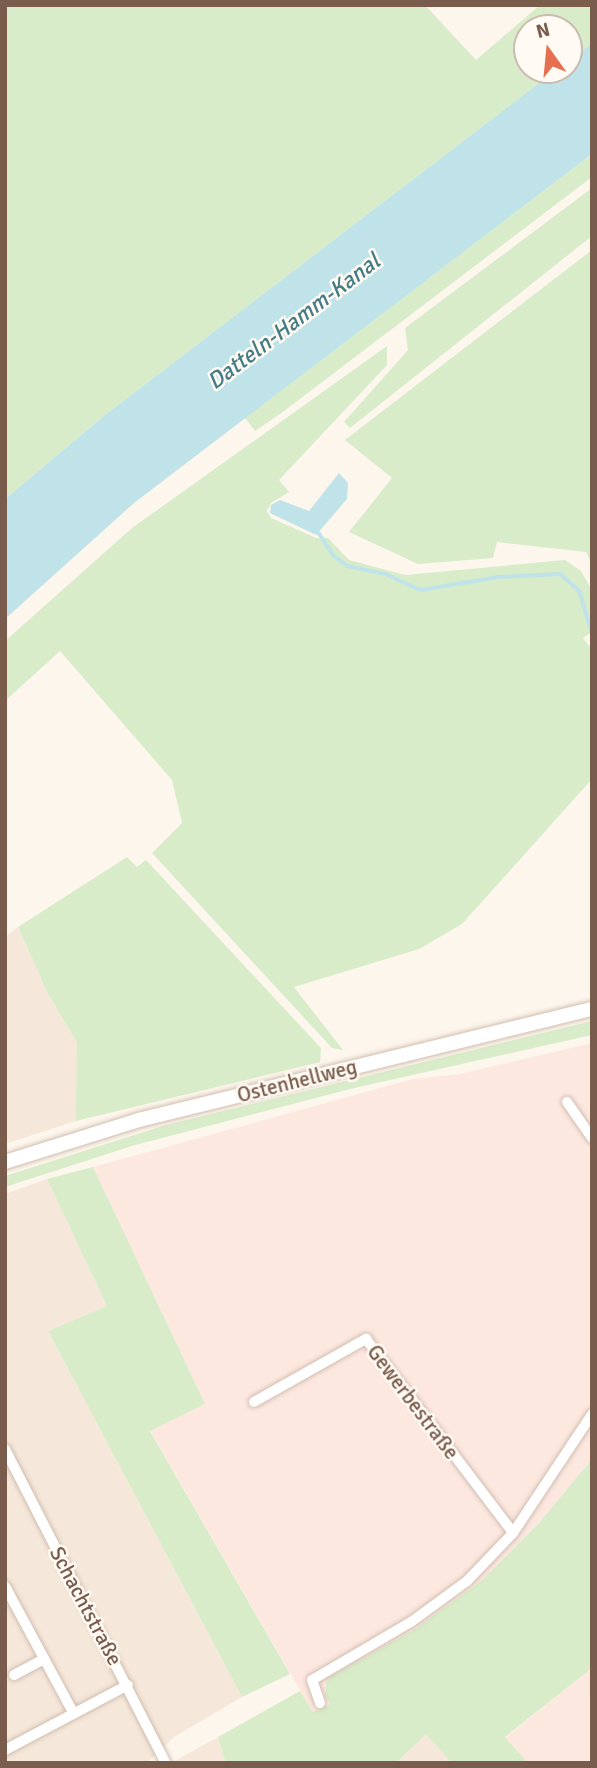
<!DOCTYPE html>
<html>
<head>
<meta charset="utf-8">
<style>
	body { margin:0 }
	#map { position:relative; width:597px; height:1768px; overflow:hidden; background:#fdf6ec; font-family:Signika,sans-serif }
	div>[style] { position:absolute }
	.residential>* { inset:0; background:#f5e8da }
	.commercial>* { inset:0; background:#fde8e0 }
	.green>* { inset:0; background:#d8ecc9 }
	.water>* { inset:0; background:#bfe3e8 }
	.stream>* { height:3.5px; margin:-1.75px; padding:0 1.75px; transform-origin:1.75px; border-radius:1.75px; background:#bfe3e8 }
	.roads { filter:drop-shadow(0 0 2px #d1beb0) drop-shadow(0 0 2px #d1beb0) }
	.street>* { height:10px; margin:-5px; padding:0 5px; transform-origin:5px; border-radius:5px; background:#fff }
	.secondary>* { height:14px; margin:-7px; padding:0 7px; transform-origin:7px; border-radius:7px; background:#fff }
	span { translate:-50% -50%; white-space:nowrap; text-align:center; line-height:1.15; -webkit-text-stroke:5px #fffaf3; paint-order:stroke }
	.street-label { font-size:21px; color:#7a5c4d }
	.water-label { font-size:23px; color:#437c86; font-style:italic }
	.frame { position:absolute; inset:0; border:7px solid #7a5c4d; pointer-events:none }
	.north { position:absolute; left:513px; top:14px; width:70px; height:70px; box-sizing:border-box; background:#fffaf3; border:2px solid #cabbb1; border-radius:50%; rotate:345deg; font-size:19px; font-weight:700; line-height:28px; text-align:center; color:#7a5c4d }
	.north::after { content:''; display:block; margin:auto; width:24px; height:32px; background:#e76f51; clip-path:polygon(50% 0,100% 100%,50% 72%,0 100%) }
</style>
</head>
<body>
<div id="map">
	<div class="residential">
		<i style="clip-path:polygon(18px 927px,47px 992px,77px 1043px,79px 1088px,76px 1121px,5px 1144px,5px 937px)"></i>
		<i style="clip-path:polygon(47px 1179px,107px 1306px,48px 1331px,242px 1697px,174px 1737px,147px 1763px,5px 1763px,5px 1194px)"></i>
		<i style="clip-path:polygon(426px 1733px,452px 1763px,396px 1763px)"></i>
		<i style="clip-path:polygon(218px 1737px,226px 1763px,171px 1763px)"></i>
	</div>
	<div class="commercial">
		<i style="clip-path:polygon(592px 1043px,592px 1459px,539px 1523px,481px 1581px,412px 1631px,330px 1704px,313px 1713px,150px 1430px,205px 1404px,93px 1167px,413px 1079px,460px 1074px)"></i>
		<i style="clip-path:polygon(592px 1668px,592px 1763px,528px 1763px,505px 1738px)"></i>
	</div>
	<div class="green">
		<i style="clip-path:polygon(5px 5px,425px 5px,476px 60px,540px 5px,592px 5px,592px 43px,569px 60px,569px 28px,527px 28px,527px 70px,556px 70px,105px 415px,5px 499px)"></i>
		<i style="clip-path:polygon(592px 154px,592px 177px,284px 411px,255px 431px,245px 418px)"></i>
		<i style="clip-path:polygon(592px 188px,592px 236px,350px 428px,344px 422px,408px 350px,405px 328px)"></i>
		<i style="clip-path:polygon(592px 250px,592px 564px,586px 552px,497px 542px,493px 558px,418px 564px,349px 532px,392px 478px,345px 440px)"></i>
		<i style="clip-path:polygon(387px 346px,387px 365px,279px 480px,289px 492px,271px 503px,267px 511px,271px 518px,316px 538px,328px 538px,349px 560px,405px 575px,565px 560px,581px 571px,592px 590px,592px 632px,583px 638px,592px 649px,592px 779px,462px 924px,419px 949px,294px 987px,343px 1050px,332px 1048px,152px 853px,182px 823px,172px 780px,60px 651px,5px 701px,5px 641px,132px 528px)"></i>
		<i style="clip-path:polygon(127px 857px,137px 867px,146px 860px,321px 1048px,320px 1062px,76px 1121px,77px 1043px,47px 992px,18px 927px)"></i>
		<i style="clip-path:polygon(592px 1021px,592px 1035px,354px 1088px,135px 1145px,5px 1187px,5px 1176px,166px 1125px)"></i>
		<i style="clip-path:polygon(93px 1167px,205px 1404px,150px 1431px,290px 1674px,242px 1697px,48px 1331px,107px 1306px,47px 1179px)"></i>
		<i style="clip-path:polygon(592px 1459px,592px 1668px,505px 1737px,528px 1763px,452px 1763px,426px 1734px,396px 1763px,226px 1763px,218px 1737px,300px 1691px,313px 1712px,330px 1704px,325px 1696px,327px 1678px,412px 1631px,481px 1581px,539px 1523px)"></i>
	</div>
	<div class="water">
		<i style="clip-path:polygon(592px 43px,592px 154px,134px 503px,5px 619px,5px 499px,105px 415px,556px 70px,569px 70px,569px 60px)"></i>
		<i style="clip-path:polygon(339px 473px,348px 483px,347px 499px,316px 535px,270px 513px,271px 505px,280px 500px,309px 511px)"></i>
	</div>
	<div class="stream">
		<i style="left:319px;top:533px;width:27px;rotate:57deg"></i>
		<i style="left:334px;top:556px;width:17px;rotate:36deg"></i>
		<i style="left:348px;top:566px;width:39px;rotate:12deg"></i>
		<i style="left:386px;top:574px;width:38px;rotate:25deg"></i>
		<i style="left:421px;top:590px;width:78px;rotate:-9.6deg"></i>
		<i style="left:498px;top:577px;width:63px;rotate:-2.7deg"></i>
		<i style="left:561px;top:574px;width:26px;rotate:43deg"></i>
		<i style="left:580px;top:592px;width:42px;rotate:73.3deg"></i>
	</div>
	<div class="roads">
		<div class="street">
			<i style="left:567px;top:1102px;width:44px;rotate:55.2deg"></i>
			<i style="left:254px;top:1402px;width:129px;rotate:-29.4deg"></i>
			<i style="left:366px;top:1339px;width:243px;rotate:52.8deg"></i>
			<i style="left:5px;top:1449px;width:353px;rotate:62.9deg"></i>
			<i style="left:5px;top:1586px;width:145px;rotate:61.7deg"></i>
			<i style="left:14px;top:1675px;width:34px;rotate:-28deg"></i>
			<i style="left:320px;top:1703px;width:24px;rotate:-109deg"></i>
			<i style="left:312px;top:1680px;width:115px;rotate:-30.4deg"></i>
			<i style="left:411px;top:1622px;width:69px;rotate:-36.2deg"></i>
			<i style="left:467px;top:1581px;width:66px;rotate:-46.2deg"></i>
			<i style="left:513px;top:1533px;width:143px;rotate:-56.4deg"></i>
			<i style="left:5px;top:1750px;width:139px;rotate:-27.9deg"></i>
		</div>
		<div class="secondary">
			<i style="left:5px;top:1162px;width:140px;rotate:-17.4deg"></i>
			<i style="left:139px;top:1120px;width:466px;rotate:-13.8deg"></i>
		</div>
	</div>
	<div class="street-label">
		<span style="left:297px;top:1081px;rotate:-14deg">Ostenhellweg</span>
		<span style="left:413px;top:1402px;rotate:53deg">Gewerbestraße</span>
		<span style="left:86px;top:1606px;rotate:62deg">Schachtstraße</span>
	</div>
	<div class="water-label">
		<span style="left:294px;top:322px;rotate:-37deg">Datteln-Hamm-Kanal</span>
	</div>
	<div class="frame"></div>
	<div class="north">N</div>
</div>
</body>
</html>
